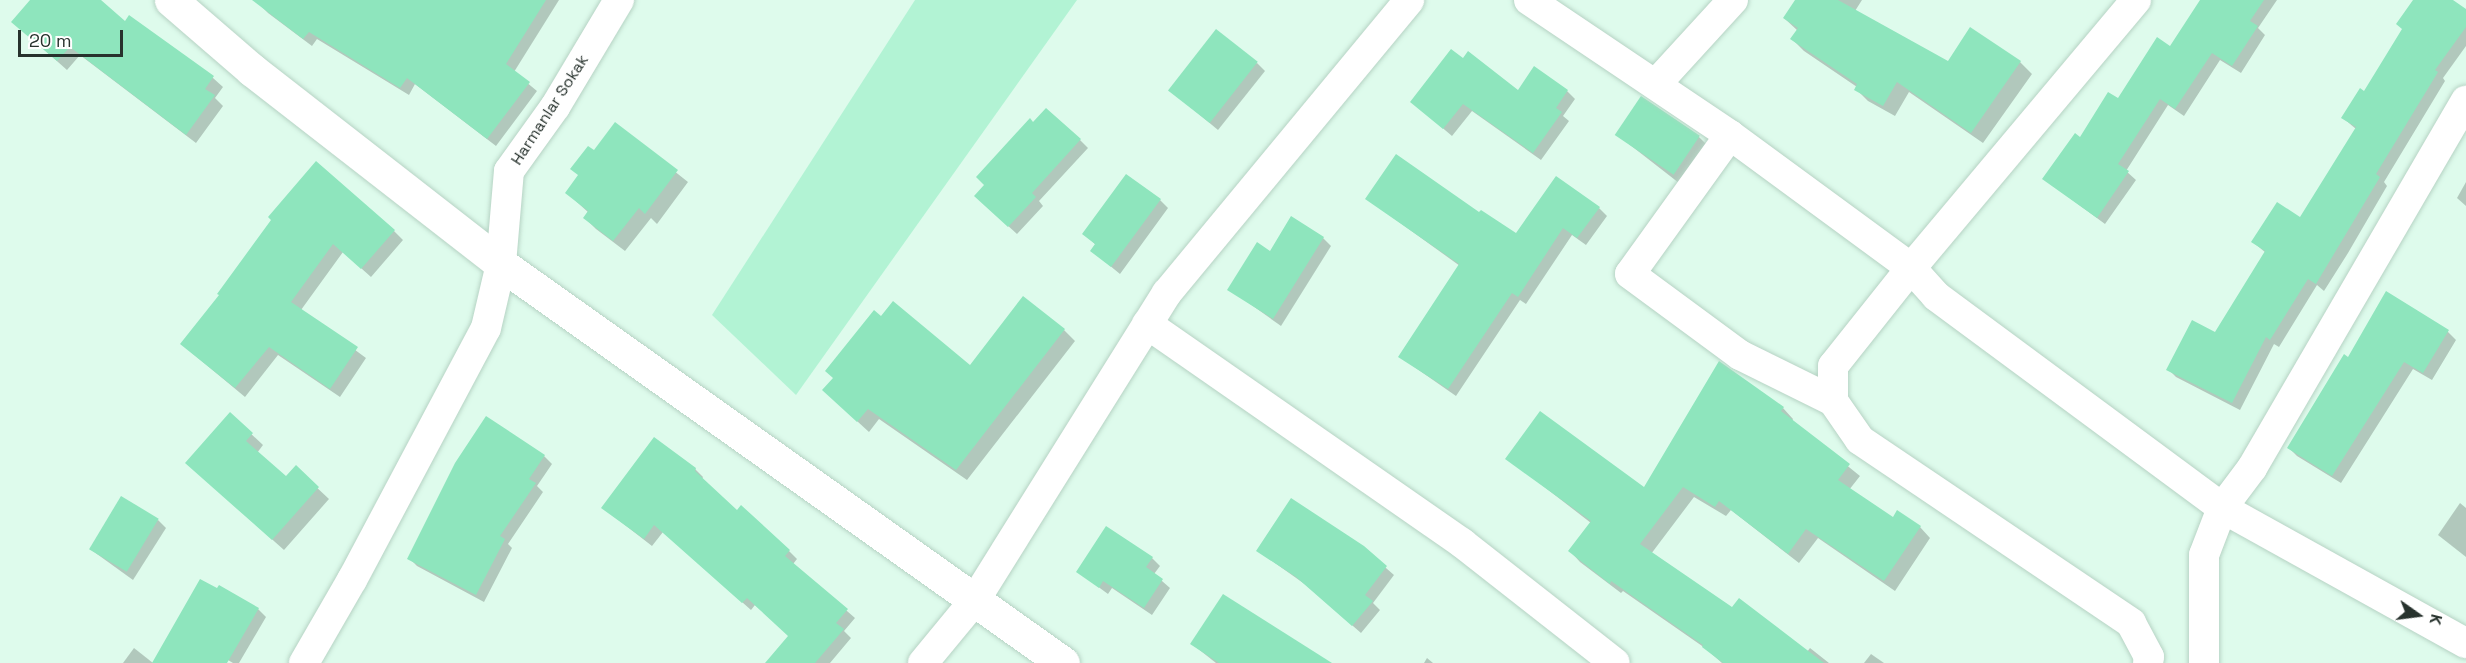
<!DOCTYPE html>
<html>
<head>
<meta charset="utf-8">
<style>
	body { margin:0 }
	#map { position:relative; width:2466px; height:663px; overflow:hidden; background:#defbec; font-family:"Space Grotesk",sans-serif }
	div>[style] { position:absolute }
	.green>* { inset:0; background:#b2f3d4 }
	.shadow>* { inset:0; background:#0003 }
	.building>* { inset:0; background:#8ee5bd; transform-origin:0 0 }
	.roads { filter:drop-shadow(0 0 2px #b6d3c4) drop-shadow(0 0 2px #b6d3c4) }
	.minor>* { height:30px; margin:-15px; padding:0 15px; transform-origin:15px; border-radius:15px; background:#fff }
	.tertiary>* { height:33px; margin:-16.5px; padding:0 16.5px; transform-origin:16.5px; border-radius:16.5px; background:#fff }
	span { translate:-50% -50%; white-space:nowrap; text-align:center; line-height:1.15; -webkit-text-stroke:5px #fff; paint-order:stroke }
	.street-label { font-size:16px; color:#27322d }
	.north { position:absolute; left:2388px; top:585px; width:60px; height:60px; -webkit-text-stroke:4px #fff; paint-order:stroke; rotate:104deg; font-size:16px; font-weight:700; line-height:24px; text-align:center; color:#27322d }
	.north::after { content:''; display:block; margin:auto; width:21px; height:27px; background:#27322d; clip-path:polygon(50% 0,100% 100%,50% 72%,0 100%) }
	.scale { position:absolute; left:18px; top:30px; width:105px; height:27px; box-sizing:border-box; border:3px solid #27322d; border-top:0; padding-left:8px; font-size:18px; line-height:21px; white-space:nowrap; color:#27322d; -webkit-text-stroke:4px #fff; paint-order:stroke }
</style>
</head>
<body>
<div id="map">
	<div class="green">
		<i style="clip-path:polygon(915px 0,1077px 0,796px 395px,712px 315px)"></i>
	</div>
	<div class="shadow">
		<i style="clip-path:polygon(32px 0,99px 0,125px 23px,129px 17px,213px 78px,223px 87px,215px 98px,223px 106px,196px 143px,80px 55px,67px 70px,23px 31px)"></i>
		<i style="clip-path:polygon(264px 0,559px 0,514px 72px,537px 91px,496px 146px,415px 84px,409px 95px,317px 39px,312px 46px,268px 13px,260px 5px)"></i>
		<i style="clip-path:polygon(1797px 0,1862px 0,1855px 11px,1948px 63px,2020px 62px,2032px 74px,1983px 143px,1909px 92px,1895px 116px,1868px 101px,1856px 89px,1857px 87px,1804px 51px,1792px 39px,1798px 31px,1784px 18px)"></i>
		<i style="clip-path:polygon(2202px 0,2277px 0,2258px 28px,2265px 35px,2241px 73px,2220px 60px,2184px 116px,2168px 105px,2126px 171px,2136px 180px,2105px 224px,2044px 179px,2080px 139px,2171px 48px)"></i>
		<i style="clip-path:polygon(2415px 0,2451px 0,2466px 11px,2466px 46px,2443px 78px,2445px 81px,2384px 182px,2387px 186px,2348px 253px,2324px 291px,2317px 285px,2279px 347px,2274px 344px,2240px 410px,2176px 377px,2168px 369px,2216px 334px,2266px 253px,2253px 242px,2300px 219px,2356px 129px,2343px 118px,2365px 93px,2403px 30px)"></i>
		<i style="clip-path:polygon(1257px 63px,1265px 71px,1218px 130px,1171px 91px)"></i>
		<i style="clip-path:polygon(1567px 91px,1575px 99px,1563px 116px,1569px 121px,1541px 160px,1472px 111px,1452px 136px,1412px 102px,1518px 92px)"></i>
		<i style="clip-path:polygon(615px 124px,688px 182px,657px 224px,651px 218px,625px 251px,596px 229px,585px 218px,589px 213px,567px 193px)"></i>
		<i style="clip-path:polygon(1033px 124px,1080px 140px,1088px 148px,1039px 201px,1043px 206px,1017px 234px,984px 204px,986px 185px)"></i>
		<i style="clip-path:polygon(1616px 134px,1699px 137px,1707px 145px,1679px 183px)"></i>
		<i style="clip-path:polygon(2466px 182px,2466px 206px,2457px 198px)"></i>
		<i style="clip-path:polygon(1367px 199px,1480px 214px,1516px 235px,1599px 208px,1607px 216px,1586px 245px,1572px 235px,1526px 304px,1520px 300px,1456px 396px,1400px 357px,1460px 266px)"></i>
		<i style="clip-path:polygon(1160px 200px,1168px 208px,1120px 274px,1092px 251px,1096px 245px,1084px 234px)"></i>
		<i style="clip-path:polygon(272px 220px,394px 231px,403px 240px,371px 277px,343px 252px,301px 310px,366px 358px,340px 397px,278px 355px,245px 397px,192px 353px,221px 296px)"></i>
		<i style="clip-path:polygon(1323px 238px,1331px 246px,1281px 326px,1229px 289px,1271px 253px)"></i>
		<i style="clip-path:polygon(2387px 293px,2448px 332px,2456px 340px,2432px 380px,2413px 369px,2341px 483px,2297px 456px,2289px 448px,2348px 359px)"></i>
		<i style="clip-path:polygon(1064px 330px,1075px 341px,967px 480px,879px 419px,869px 432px,835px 401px,835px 378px,970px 367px)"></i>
		<i style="clip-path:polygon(1783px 408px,1793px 419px,1792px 421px,1860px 476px,1849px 490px,1893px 520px,1920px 527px,1930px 538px,1895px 591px,1818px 538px,1799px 563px,1731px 510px,1726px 516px,1694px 497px,1651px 554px,1733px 609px,1807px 652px,1810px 648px,1829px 663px,1722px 663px,1705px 648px,1623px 591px,1621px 593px,1580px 562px,1570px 551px,1591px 523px,1507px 458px,1645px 489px)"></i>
		<i style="clip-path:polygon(231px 415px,263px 445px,257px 453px,286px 478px,296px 468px,329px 499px,284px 550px,199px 474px)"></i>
		<i style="clip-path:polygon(544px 456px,552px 464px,537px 486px,543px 492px,508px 544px,512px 548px,484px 602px,417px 566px,409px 558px)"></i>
		<i style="clip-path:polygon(695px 469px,703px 477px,702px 479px,737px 512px,789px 551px,797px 559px,793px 564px,855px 618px,844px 631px,851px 638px,830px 663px,778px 663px,790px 636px,755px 605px,751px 610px,663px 532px,652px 546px,603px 508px)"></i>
		<i style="clip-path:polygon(2460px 503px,2466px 508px,2466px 557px,2438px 535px)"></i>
		<i style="clip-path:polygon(158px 520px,166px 528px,133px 580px,90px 549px)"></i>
		<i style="clip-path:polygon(1363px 548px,1394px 575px,1373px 603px,1380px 610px,1361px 633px,1306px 585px,1258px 551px)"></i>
		<i style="clip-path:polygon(1152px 558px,1160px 566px,1154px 574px,1170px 588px,1152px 615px,1112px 588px,1108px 594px,1078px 572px)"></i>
		<i style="clip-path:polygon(258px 609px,266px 617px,239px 663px,233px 663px,218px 654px,211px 663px,154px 663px)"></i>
		<i style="clip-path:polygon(1192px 644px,1326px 663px,1216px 663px)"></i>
		<i style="clip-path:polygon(134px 648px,153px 663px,123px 663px)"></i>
		<i style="clip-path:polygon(1871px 654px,1884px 663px,1864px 663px)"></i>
		<i style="clip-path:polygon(1427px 658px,1433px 663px,1424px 663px)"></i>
	</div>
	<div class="building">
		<i style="clip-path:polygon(30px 0,101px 0,125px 21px,129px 15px,214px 76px,205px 89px,215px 95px,186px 135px,70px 47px,57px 61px,11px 22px)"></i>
		<i style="clip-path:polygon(252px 0,546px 0,506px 64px,530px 82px,487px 139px,407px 78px,400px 88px,309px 32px,303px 39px)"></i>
		<i style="clip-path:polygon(1795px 0,1838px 0,1948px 61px,1970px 27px,2021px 61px,1971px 133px,1897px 82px,1883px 106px,1854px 90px,1857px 84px,1790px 39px,1798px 28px,1783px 18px)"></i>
		<i style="clip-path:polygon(2200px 0,2264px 0,2250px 21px,2258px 26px,2232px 66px,2212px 53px,2175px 109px,2160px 99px,2118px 164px,2129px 171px,2097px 218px,2042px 179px,2075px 133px,2080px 137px,2108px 92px,2118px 98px,2157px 37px,2170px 46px)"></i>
		<i style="clip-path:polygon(2413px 0,2453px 0,2466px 9px,2466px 27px,2435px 70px,2438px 72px,2376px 174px,2380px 177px,2316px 284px,2308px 279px,2270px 340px,2266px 337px,2232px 403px,2166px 370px,2192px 320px,2215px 332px,2265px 251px,2251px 242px,2277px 202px,2300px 217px,2356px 127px,2341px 118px,2360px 88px,2364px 91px,2402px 29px,2396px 24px)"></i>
		<i style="left:1216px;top:29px;width:53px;height:78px;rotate:38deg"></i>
		<i style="clip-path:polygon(1451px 49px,1463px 58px,1468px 51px,1518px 90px,1534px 66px,1568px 90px,1556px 108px,1562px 112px,1533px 153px,1463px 104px,1443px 129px,1410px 102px)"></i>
		<i style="left:1641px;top:96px;width:71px;height:47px;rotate:34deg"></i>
		<i style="clip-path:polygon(1046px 108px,1081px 139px,1032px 193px,1036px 197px,1008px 227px,974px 196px,984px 185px,976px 177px,1030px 118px,1033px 122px)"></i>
		<i style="clip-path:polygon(615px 122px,678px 170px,645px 214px,639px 208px,613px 241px,583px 218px,588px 211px,565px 193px,578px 175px,570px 169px,588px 146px,594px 150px)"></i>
		<i style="clip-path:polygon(1396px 154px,1479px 212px,1481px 210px,1516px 233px,1556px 176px,1600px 207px,1577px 238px,1563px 228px,1518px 297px,1512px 293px,1448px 389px,1398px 357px,1459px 264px,1365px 199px)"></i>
		<i style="clip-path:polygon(316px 161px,395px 230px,361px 269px,333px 244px,291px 302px,358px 347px,330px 389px,269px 347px,235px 388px,180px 344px,219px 295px,217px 294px,271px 220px,268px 217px)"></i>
		<i style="clip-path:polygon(1126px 174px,1161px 199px,1111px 267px,1090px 251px,1095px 244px,1082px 234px)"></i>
		<i style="clip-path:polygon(1291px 216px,1324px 237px,1273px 319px,1227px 290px,1257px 242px,1270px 251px)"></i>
		<i style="clip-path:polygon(2386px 291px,2449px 330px,2423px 373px,2404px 362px,2332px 476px,2287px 448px,2344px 354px,2348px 357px)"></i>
		<i style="clip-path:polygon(1023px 296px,1065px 329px,956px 470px,868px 409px,857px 422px,822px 390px,833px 378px,825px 371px,874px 310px,881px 316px,893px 301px,970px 365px)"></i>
		<i style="clip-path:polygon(1719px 361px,1784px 407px,1781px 411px,1850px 464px,1838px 480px,1893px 517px,1897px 510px,1921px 526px,1884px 581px,1806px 529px,1788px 554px,1719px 501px,1715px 507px,1683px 487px,1640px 544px,1732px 607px,1739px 598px,1824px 663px,1723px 663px,1702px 647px,1703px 645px,1611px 581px,1610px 584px,1568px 551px,1591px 521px,1505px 459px,1540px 411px,1644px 487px)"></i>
		<i style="clip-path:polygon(230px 412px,253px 433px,246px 441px,286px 476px,296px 465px,319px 487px,272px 540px,185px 463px)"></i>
		<i style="clip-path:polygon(486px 416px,545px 455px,529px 479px,536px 483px,500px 536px,505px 539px,476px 595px,407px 559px,455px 463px)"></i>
		<i style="clip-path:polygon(654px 437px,696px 468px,695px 471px,737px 510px,741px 505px,790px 550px,785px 556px,848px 609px,836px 623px,844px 629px,815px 663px,765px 663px,788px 636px,747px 598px,742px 603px,654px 525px,644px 539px,601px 508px)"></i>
		<i style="left:121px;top:496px;width:44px;height:62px;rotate:31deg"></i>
		<i style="clip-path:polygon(1291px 498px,1364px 546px,1387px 566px,1365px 595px,1373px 601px,1352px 626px,1296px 577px,1256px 551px)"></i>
		<i style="clip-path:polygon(1106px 526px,1153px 557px,1146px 567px,1163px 579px,1144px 608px,1103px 581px,1099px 588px,1076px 572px)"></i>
		<i style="clip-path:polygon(200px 579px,217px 588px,219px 585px,259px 608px,227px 663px,152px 663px)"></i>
		<i style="clip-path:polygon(1223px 594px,1332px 663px,1219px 663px,1190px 644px)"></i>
	</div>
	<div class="roads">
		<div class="minor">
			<i style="left:1529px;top:0;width:242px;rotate:33.9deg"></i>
			<i style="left:1730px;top:135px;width:225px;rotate:36.3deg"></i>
			<i style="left:1911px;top:268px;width:38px;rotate:48deg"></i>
			<i style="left:1936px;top:296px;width:356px;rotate:36.5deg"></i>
			<i style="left:2222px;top:508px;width:279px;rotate:29deg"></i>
			<i style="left:2136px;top:0;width:350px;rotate:130deg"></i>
			<i style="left:1911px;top:268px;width:125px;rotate:128.5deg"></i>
			<i style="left:1833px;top:366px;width:35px;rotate:90deg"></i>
			<i style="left:1833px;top:401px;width:47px;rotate:55.3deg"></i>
			<i style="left:1860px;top:440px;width:327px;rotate:34deg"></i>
			<i style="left:2131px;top:623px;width:38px;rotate:62deg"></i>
			<i style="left:2149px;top:657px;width:6px;rotate:99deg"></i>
			<i style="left:1656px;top:84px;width:114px;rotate:-47.5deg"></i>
			<i style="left:1730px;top:135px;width:171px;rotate:125.7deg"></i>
			<i style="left:1630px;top:274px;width:137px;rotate:36.4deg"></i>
			<i style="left:1740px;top:355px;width:104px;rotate:26.3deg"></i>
			<i style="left:1147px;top:324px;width:384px;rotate:34.8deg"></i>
			<i style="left:1462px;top:543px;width:194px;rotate:38.1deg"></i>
			<i style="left:304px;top:663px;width:96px;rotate:-60deg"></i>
			<i style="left:352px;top:580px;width:285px;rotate:-62deg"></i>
			<i style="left:486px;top:328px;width:66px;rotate:-76.8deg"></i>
			<i style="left:501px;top:264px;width:93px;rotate:-85.1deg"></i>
			<i style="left:509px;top:171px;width:79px;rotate:-54.3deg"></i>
			<i style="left:555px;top:107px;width:125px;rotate:-59.1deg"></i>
			<i style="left:923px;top:663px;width:82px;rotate:-50.5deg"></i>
			<i style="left:975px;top:600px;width:362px;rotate:-58deg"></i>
			<i style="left:1167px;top:293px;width:380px;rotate:-50.4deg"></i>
			<i style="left:2204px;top:663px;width:108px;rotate:-90deg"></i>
			<i style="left:2204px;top:555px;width:50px;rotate:-69deg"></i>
			<i style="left:2222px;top:508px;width:50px;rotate:-53.1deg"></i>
			<i style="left:2252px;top:468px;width:425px;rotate:-59.8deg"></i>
		</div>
		<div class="tertiary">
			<i style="left:171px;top:0;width:107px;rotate:40.8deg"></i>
			<i style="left:252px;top:70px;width:316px;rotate:37.9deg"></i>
			<i style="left:501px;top:264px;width:689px;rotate:35.37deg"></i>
		</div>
	</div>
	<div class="street-label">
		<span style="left:550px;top:110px;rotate:-57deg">Harmanlar Sokak</span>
	</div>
	<div class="north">K</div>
	<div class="scale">20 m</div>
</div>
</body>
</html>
